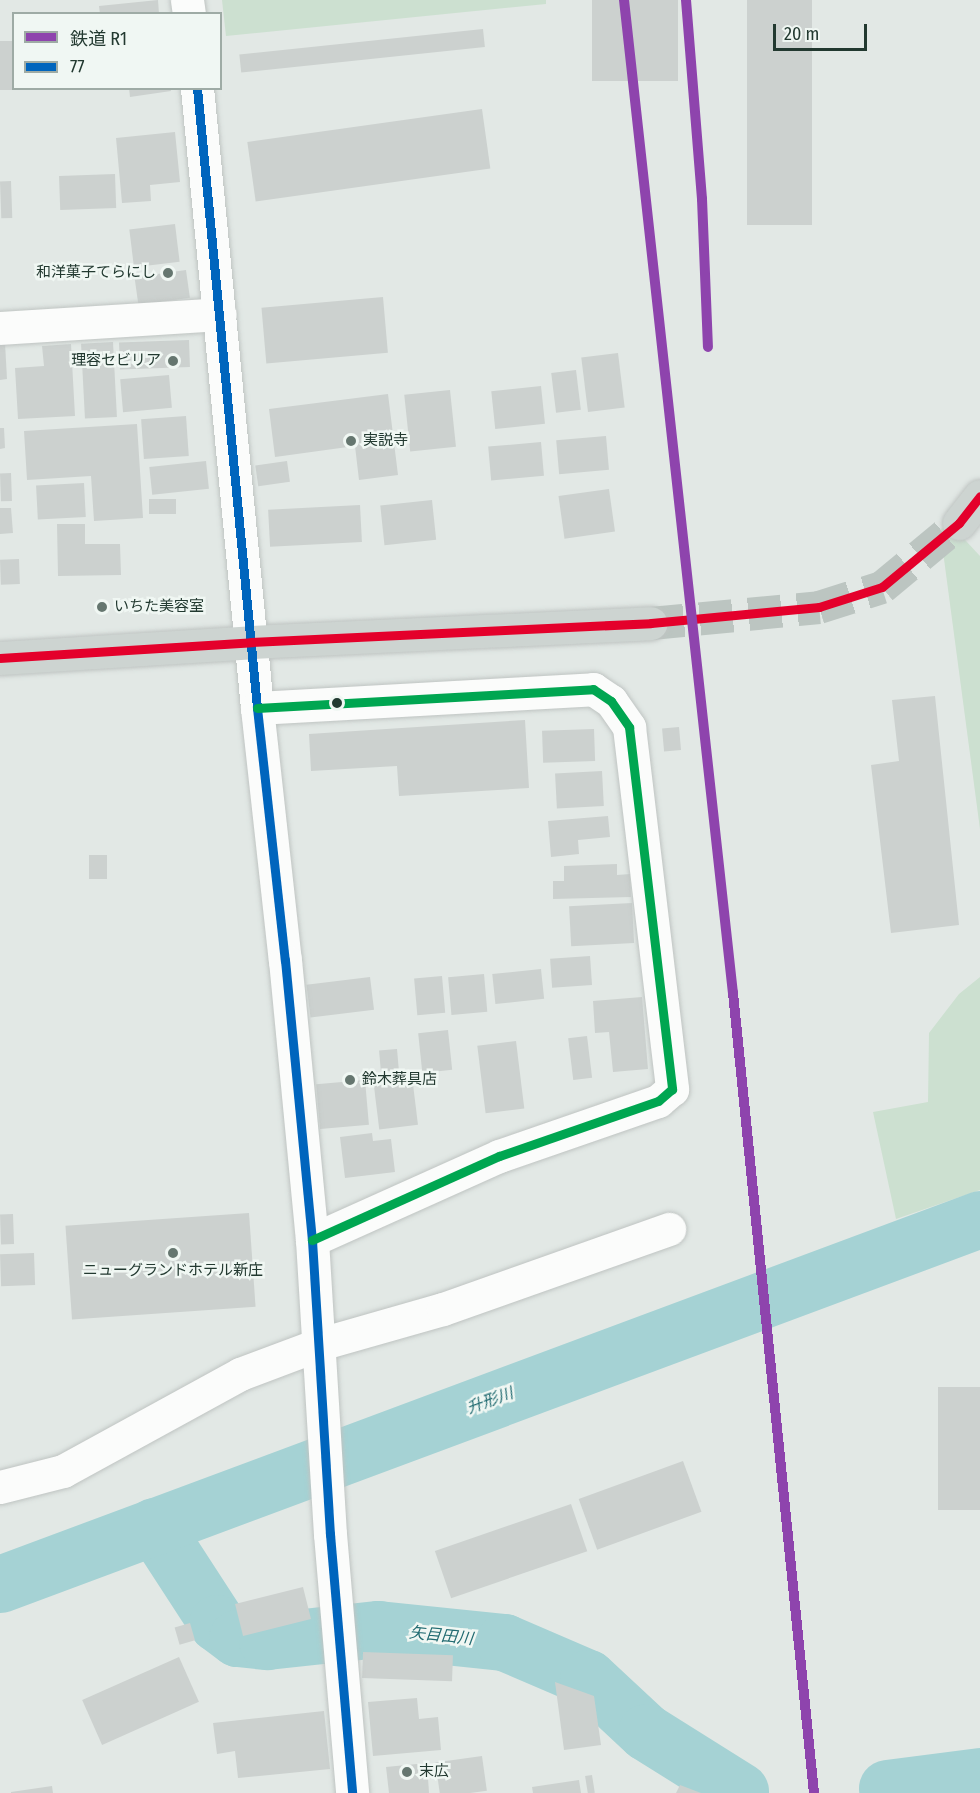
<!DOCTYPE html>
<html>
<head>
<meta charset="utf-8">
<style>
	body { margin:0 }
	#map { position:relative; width:980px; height:1793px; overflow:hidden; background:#e2e8e5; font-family:"Fira Sans Condensed","Noto Sans JP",sans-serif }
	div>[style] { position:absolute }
	.green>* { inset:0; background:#cce0d0 }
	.river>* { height:57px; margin:-28.5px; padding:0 28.5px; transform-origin:28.5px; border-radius:28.5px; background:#a5d2d4 }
	.building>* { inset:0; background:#ccd1cf; transform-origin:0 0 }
	.major-tunnel>* { height:33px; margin-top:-16.5px; transform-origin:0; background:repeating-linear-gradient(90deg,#bcc5c1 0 33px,transparent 0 49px) }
	.roads { filter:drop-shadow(0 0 2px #bfc4c2) drop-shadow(0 0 2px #bfc4c2) }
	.minor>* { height:33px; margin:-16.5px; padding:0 16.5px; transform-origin:16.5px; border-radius:16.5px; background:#fbfcfb }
	.major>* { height:33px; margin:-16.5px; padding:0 16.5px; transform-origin:16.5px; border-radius:16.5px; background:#cdd4d1 }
	.bus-1>* { height:9px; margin:-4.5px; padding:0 4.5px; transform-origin:4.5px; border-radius:4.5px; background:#0065bd }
	.bus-2>* { height:9px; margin:-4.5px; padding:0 4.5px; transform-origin:4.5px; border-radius:4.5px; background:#e4002b }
	.bus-3>* { height:9px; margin:-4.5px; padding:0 4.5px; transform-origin:4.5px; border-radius:4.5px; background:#00a651 }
	.rail-1>* { height:10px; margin:-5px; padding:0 5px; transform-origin:5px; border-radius:5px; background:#8e44ad }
	.dots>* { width:16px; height:16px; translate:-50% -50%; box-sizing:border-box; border:3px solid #f0f7f3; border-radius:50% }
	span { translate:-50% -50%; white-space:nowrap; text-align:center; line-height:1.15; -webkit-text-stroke:5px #f0f7f3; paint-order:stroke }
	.poi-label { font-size:15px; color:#223930 }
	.right { translate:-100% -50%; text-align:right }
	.left { translate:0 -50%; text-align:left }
	.water-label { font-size:16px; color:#206a70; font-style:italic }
	.legend { position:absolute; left:12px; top:12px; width:210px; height:78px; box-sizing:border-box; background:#f0f7f3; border:2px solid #9eaba5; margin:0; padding:8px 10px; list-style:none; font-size:18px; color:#223930 }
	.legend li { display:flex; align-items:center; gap:12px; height:30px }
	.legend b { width:30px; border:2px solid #9eaba5 }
	.scale { position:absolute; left:773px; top:24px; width:94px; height:27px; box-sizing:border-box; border:3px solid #223930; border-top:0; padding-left:8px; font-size:18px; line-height:21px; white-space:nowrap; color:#223930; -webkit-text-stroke:4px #f0f7f3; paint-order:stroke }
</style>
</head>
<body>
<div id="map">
	<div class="green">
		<i style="clip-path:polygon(222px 0,546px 0,546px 4px,226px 36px)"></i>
		<i style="clip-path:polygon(952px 526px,980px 556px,980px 829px,940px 529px)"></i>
		<i style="clip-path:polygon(980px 977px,980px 1190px,896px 1219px,873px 1112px,928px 1102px,929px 1033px,959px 994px)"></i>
	</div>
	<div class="river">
		<i style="left:154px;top:1526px;width:116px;rotate:57deg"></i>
		<i style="left:217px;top:1623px;width:25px;rotate:37deg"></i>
		<i style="left:237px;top:1638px;width:30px;rotate:6deg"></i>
		<i style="left:267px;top:1641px;width:112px;rotate:-6.2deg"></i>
		<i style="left:378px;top:1629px;width:127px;rotate:5.9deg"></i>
		<i style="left:504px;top:1642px;width:91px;rotate:23.2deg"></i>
		<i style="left:588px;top:1678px;width:79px;rotate:43deg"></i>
		<i style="left:646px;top:1732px;width:111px;rotate:32.1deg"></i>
		<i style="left:0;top:1584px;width:1046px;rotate:-20.43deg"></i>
		<i style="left:887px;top:1788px;width:94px;rotate:-7.4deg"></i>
	</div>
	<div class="building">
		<i style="clip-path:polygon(158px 0,159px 14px,100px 14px,99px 6px)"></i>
		<i style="left:592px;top:0;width:86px;height:81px"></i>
		<i style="left:747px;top:0;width:65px;height:225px"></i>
		<i style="left:483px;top:29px;width:18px;height:245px;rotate:84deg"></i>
		<i style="left:14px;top:41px;width:49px;height:14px;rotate:90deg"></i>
		<i style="clip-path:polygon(129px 88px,170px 88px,171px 91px,130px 97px)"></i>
		<i style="left:482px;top:109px;width:60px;height:237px;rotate:82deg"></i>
		<i style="clip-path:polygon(175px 132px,180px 182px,150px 185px,151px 201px,122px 203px,116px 138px)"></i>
		<i style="left:115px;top:174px;width:34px;height:56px;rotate:88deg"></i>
		<i style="left:11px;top:181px;width:37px;height:11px;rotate:88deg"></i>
		<i style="left:175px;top:224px;width:38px;height:46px;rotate:83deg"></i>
		<i style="left:186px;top:270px;width:28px;height:52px;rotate:82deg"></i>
		<i style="left:383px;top:297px;width:56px;height:122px;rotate:85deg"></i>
		<i style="left:189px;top:340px;width:27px;height:70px;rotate:88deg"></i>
		<i style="left:113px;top:342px;width:75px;height:32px;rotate:87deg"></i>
		<i style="clip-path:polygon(0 343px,5px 343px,7px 379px,0 380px)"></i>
		<i style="clip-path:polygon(71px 344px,75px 416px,18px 419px,15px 368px,44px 366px,42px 346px)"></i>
		<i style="left:618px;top:353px;width:55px;height:37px;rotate:83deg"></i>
		<i style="left:576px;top:370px;width:40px;height:25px;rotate:83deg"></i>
		<i style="left:169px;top:375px;width:33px;height:49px;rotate:85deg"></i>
		<i style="left:541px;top:386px;width:38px;height:50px;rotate:84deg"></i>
		<i style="left:450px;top:390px;width:57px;height:46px;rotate:84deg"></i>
		<i style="clip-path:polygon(388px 394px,398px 475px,359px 480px,355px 446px,275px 457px,269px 409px)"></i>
		<i style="left:186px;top:416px;width:40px;height:45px;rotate:86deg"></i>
		<i style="clip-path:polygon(137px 424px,143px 518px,94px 521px,91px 476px,27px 480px,24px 431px)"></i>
		<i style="clip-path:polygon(0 428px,4px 428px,5px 448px,0 449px)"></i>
		<i style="left:606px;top:436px;width:34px;height:50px;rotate:85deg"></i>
		<i style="left:541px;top:442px;width:34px;height:53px;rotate:85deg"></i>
		<i style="left:206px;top:461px;width:28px;height:57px;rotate:84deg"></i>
		<i style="left:287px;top:461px;width:21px;height:32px;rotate:82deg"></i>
		<i style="left:11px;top:473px;width:28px;height:11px;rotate:88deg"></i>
		<i style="left:84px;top:483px;width:34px;height:48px;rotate:87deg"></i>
		<i style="left:609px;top:489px;width:43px;height:51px;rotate:82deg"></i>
		<i style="left:176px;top:499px;width:15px;height:27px;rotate:90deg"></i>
		<i style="left:432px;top:500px;width:40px;height:52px;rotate:84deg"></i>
		<i style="left:360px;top:505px;width:37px;height:92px;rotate:87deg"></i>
		<i style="clip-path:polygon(0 508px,11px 508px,13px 533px,0 534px)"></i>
		<i style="clip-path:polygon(57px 524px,85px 524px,85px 544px,120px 544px,121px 575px,58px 576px)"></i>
		<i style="left:19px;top:559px;width:25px;height:19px;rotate:88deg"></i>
		<i style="clip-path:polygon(935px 696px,959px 925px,891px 933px,871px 765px,899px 761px,892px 700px)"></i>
		<i style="clip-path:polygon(525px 720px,529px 788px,399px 796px,397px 766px,311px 771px,309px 734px)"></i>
		<i style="left:679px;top:727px;width:23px;height:17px;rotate:85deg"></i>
		<i style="left:594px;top:729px;width:32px;height:52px;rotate:88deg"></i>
		<i style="left:602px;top:771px;width:35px;height:47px;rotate:87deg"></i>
		<i style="clip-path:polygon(608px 816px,610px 837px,578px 840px,579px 854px,551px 857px,548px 821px)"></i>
		<i style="left:89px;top:855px;width:18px;height:24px"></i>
		<i style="clip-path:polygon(617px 864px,617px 875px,630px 874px,631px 897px,553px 899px,553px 881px,564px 881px,564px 866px)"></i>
		<i style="left:632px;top:903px;width:40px;height:63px;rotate:87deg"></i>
		<i style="left:590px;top:956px;width:29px;height:40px;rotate:86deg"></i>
		<i style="left:541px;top:969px;width:30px;height:49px;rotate:84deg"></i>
		<i style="left:484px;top:974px;width:38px;height:36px;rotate:85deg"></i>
		<i style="left:442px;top:976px;width:37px;height:28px;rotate:85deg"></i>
		<i style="left:370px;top:977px;width:33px;height:64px;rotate:83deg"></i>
		<i style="clip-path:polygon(642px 997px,648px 1069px,613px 1072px,609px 1032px,595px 1033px,593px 1001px)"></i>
		<i style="left:448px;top:1030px;width:40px;height:30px;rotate:84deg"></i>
		<i style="left:587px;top:1036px;width:42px;height:19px;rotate:83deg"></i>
		<i style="left:516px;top:1041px;width:68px;height:39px;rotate:83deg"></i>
		<i style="left:397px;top:1049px;width:21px;height:18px;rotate:85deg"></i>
		<i style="left:412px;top:1076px;width:49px;height:39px;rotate:83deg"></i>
		<i style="left:365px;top:1080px;width:45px;height:49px;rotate:85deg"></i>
		<i style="clip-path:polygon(372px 1133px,373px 1141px,391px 1139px,395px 1172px,345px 1178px,340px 1137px)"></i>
		<i style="left:249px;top:1213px;width:94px;height:184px;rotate:86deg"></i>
		<i style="left:13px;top:1214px;width:30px;height:13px;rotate:88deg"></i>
		<i style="left:34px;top:1253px;width:32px;height:34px;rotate:88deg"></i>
		<i style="left:938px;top:1387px;width:42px;height:123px"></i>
		<i style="left:683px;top:1461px;width:54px;height:111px;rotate:70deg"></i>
		<i style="left:571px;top:1504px;width:50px;height:144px;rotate:71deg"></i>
		<i style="left:303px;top:1587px;width:33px;height:70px;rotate:76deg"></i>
		<i style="left:190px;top:1623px;width:18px;height:16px;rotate:74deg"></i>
		<i style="left:363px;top:1652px;width:90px;height:26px;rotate:2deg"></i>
		<i style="left:179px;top:1657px;width:49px;height:106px;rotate:66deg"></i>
		<i style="clip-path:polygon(555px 1682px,594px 1696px,601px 1745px,564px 1750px)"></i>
		<i style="clip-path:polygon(417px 1698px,419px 1719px,438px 1717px,441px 1750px,373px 1756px,368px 1702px)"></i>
		<i style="clip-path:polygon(324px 1711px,330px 1769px,238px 1778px,235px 1751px,217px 1754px,213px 1723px)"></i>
		<i style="left:482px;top:1756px;width:35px;height:47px;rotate:82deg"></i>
		<i style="clip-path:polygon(427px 1763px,429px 1793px,389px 1793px,386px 1767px)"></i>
		<i style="left:592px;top:1775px;width:18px;height:7px;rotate:81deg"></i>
		<i style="clip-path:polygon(579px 1780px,581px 1793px,533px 1793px,532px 1787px)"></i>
		<i style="clip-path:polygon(680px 1785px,701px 1793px,676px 1793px)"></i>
		<i style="clip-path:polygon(52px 1786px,53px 1793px,11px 1793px,11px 1792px)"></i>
	</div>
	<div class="major-tunnel">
		<i style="left:651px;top:623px;width:169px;rotate:-5.4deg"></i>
		<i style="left:819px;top:607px;width:66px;rotate:-17.6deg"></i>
		<i style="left:882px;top:587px;width:100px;rotate:-39.7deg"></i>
	</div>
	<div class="roads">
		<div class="minor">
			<i style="left:187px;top:0;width:14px;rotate:82deg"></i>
			<i style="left:197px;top:88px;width:623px;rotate:84.47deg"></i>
			<i style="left:257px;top:708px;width:254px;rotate:83.7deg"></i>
			<i style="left:285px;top:960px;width:281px;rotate:84.5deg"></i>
			<i style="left:312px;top:1240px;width:295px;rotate:86.5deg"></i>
			<i style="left:330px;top:1534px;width:260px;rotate:85.1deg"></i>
			<i style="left:0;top:328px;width:220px;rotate:-3.6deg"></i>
			<i style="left:257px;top:708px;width:337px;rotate:-3.2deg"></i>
			<i style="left:593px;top:689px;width:22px;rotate:34deg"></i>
			<i style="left:611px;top:701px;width:32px;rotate:55deg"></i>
			<i style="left:629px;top:727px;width:365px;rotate:83.2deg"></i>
			<i style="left:672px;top:1089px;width:18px;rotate:139deg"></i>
			<i style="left:658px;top:1101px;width:168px;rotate:160.9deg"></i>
			<i style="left:499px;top:1156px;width:205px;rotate:155.8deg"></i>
			<i style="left:0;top:1487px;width:65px;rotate:-14.3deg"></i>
			<i style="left:63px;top:1471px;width:202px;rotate:-28.7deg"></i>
			<i style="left:240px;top:1374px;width:85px;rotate:-20.6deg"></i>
			<i style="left:320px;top:1344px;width:128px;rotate:-15.9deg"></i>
			<i style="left:443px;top:1309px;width:240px;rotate:-19.5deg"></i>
		</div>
		<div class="major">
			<i style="left:959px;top:523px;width:34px;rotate:-52deg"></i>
			<i style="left:0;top:658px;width:252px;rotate:-3.6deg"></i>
			<i style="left:251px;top:642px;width:400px;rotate:-2.7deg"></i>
		</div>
	</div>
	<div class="bus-1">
		<i style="left:197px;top:88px;width:623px;rotate:84.47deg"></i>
		<i style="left:257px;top:708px;width:254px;rotate:83.7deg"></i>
		<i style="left:285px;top:960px;width:281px;rotate:84.5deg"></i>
		<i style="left:312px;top:1240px;width:295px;rotate:86.5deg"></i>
		<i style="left:330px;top:1534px;width:260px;rotate:85.1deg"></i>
	</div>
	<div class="bus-2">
		<i style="left:0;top:658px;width:252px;rotate:-3.6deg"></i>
		<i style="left:251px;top:642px;width:400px;rotate:-2.7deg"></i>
		<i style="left:651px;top:623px;width:169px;rotate:-5.4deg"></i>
		<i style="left:819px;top:607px;width:66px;rotate:-17.6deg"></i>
		<i style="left:882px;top:587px;width:100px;rotate:-39.7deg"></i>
		<i style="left:959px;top:523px;width:34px;rotate:-52deg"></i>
	</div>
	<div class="bus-3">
		<i style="left:257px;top:708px;width:337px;rotate:-3.2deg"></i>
		<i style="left:593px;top:689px;width:22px;rotate:34deg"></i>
		<i style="left:611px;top:701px;width:32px;rotate:55deg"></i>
		<i style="left:629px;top:727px;width:365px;rotate:83.2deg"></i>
		<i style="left:672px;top:1089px;width:18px;rotate:139deg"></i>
		<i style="left:658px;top:1101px;width:168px;rotate:160.9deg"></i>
		<i style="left:499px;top:1156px;width:205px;rotate:155.8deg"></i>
	</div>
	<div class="rail-1">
		<i style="left:624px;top:0;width:999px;rotate:83.74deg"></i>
		<i style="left:733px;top:993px;width:804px;rotate:84.22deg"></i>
		<i style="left:686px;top:0;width:200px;rotate:85.4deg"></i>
		<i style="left:702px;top:199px;width:148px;rotate:87.7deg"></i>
	</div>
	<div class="dots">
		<i style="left:168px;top:273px;background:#65766f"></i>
		<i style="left:173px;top:361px;background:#65766f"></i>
		<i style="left:351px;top:441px;background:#65766f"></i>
		<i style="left:102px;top:607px;background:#65766f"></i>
		<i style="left:337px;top:703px;background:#223930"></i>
		<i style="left:350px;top:1080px;background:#65766f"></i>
		<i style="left:173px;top:1253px;background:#65766f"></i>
		<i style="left:407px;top:1772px;background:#65766f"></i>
	</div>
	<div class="poi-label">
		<span class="right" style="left:156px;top:273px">和洋菓子てらにし</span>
		<span class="right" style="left:161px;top:361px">理容セビリア</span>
		<span class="left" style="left:363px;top:441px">実説寺</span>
		<span class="left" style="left:114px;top:607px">いちた美容室</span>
		<span class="left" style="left:362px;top:1080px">鈴木葬具店</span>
		<span style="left:173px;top:1271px">ニューグランドホテル新庄</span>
		<span class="left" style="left:419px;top:1772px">末広</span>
	</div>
	<div class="water-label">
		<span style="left:490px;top:1401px;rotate:-20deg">升形川</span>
		<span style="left:441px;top:1636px;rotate:6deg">矢目田川</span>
	</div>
	<ul class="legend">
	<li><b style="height:8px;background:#8e44ad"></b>鉄道 R1</li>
	<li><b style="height:8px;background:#0065bd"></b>77</li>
	</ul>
	<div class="scale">20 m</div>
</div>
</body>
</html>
